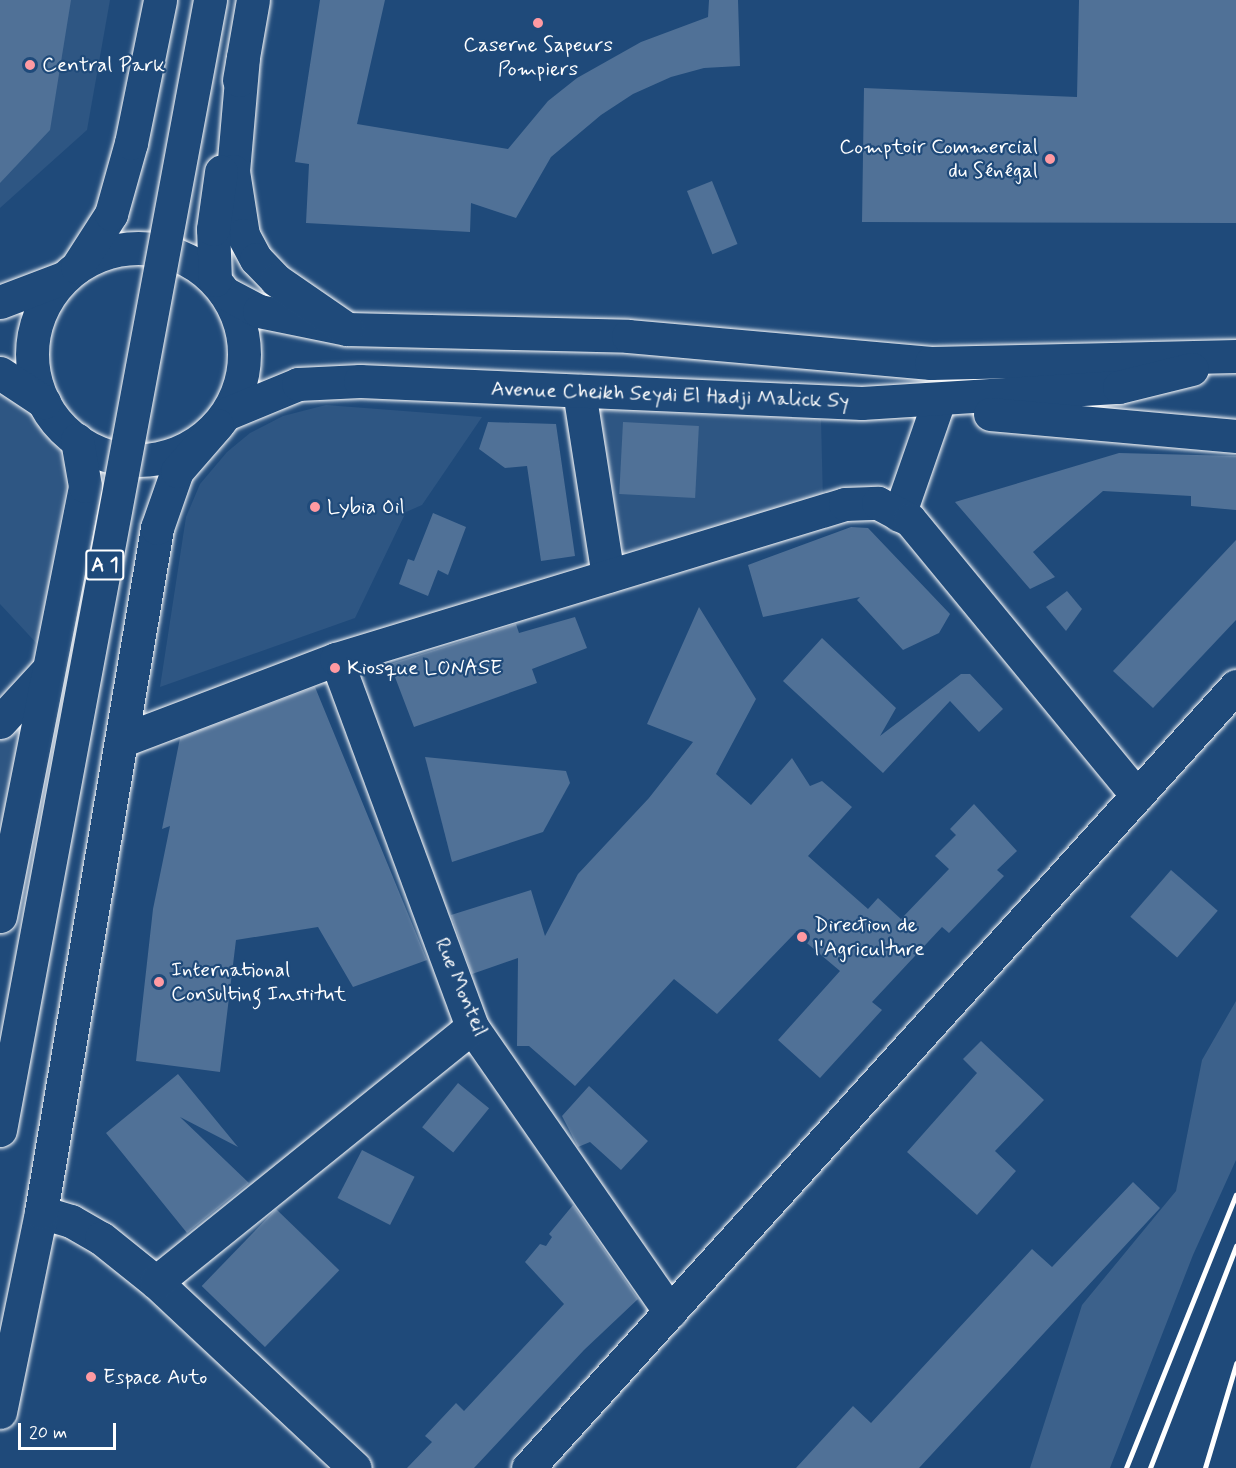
<!DOCTYPE html>
<html>
<head>
<meta charset="utf-8">
<style>
	body { margin:0 }
	#map { position:relative; width:1236px; height:1468px; overflow:hidden; background:#1f4a7a; font-family:Mynerve,sans-serif }
	div>[style] { position:absolute }
	.built>* { inset:0; background:#2e5683 }
	.green>* { inset:0; background:#3c618b }
	.building>* { inset:0; background:#507197; transform-origin:0 0 }
	.roads { filter:drop-shadow(0 0 2px #fff) drop-shadow(0 0 2px #fff) }
	.street>* { height:33px; margin:-16.5px; padding:0 16.5px; transform-origin:16.5px; border-radius:16.5px; background:#1f4a7a }
	.secondary>* { height:33px; margin:-16.5px; padding:0 16.5px; transform-origin:16.5px; border-radius:16.5px; background:#1f4a7a }
	.secondary>.ring { margin:-16.5px; padding:0; box-sizing:content-box; background:none; border:33px solid #1f4a7a; border-radius:50% }
	.highway>* { height:33px; margin:-16.5px; padding:0 16.5px; transform-origin:16.5px; border-radius:16.5px; background:#1f4a7a }
	.rail>* { height:4.5px; margin:-2.25px; padding:0 2.25px; transform-origin:2.25px; border-radius:2.25px; background:#fff }
	.bridges { filter:drop-shadow(0 0 2px #fff) drop-shadow(0 0 2px #fff) }
	.highway-bridge>* { height:33px; margin:-16.5px; padding:0 16.5px; transform-origin:16.5px; border-radius:16.5px; background:#1f4a7a }
	.dots>* { width:16px; height:16px; translate:-50% -50%; box-sizing:border-box; border:3px solid #1f4a7a; border-radius:50% }
	span { translate:-50% -50%; white-space:nowrap; text-align:center; line-height:1.15; -webkit-text-stroke:4.5px #1f4a7a; paint-order:stroke }
	.shield-label span { padding:2px 4px; background:#1f4a7a; border:2px solid; border-radius:4px; -webkit-text-stroke-width:0 }
	.shield-label { font-size:20px; color:#fff; font-weight:700 }
	.poi-label { font-size:21px; color:#fff }
	.left { translate:0 -50%; text-align:left }
	.right { translate:-100% -50%; text-align:right }
	.street-label { font-size:21px; color:#fff }
	.scale { position:absolute; left:18px; top:1423px; width:98px; height:27px; box-sizing:border-box; border:3px solid #fff; border-top:0; padding-left:8px; font-size:18px; line-height:21px; white-space:nowrap; color:#fff; -webkit-text-stroke:4px #1f4a7a; paint-order:stroke }
</style>
</head>
<body>
<div id="map">
	<div class="built">
		<i style="clip-path:polygon(0 0,110px 0,87px 130px,0 208px)"></i>
		<i style="clip-path:polygon(0 393px,29px 411px,56px 444px,65px 465px,66px 486px,40px 647px,0 604px)"></i>
		<i style="clip-path:polygon(326px 405px,482px 417px,422px 505px,406px 512px,355px 618px,160px 687px,186px 517px,200px 484px,227px 452px,250px 433px,283px 416px)"></i>
		<i style="clip-path:polygon(563px 409px,821px 419px,823px 501px,584px 562px)"></i>
		<i style="clip-path:polygon(29px 709px,0 874px,0 741px)"></i>
	</div>
	<div class="green">
		<i style="clip-path:polygon(1236px 1001px,1236px 1160px,1193px 1255px,1110px 1468px,1030px 1468px,1082px 1305px,1176px 1191px,1202px 1060px)"></i>
	</div>
	<div class="building">
		<i style="clip-path:polygon(0 0,71px 0,50px 130px,0 183px)"></i>
		<i style="clip-path:polygon(320px 0,385px 0,357px 124px,508px 149px,548px 101px,577px 78px,641px 42px,708px 17px,709px 0,738px 0,740px 66px,704px 68px,671px 77px,633px 94px,601px 115px,551px 157px,516px 218px,471px 203px,470px 232px,306px 223px,309px 164px,295px 162px)"></i>
		<i style="clip-path:polygon(1079px 0,1236px 0,1236px 223px,862px 222px,864px 88px,1077px 97px)"></i>
		<i style="left:712px;top:181px;width:68px;height:27px;rotate:68deg"></i>
		<i style="clip-path:polygon(488px 422px,556px 424px,575px 556px,541px 561px,527px 466px,505px 468px,479px 449px)"></i>
		<i style="left:623px;top:422px;width:76px;height:72px;rotate:3deg"></i>
		<i style="clip-path:polygon(1119px 453px,1236px 456px,1236px 510px,1191px 506px,1191px 496px,1103px 491px,1033px 552px,1055px 577px,1030px 589px,955px 502px)"></i>
		<i style="clip-path:polygon(433px 513px,466px 527px,448px 575px,438px 570px,428px 596px,399px 584px,408px 559px,414px 561px)"></i>
		<i style="clip-path:polygon(851px 527px,868px 528px,950px 614px,939px 633px,903px 650px,857px 600px,860px 597px,763px 617px,748px 565px)"></i>
		<i style="clip-path:polygon(1236px 540px,1236px 620px,1153px 708px,1113px 671px)"></i>
		<i style="clip-path:polygon(1067px 591px,1082px 609px,1066px 631px,1046px 607px)"></i>
		<i style="clip-path:polygon(699px 607px,756px 699px,716px 774px,751px 805px,792px 758px,810px 786px,822px 781px,852px 807px,808px 856px,868px 909px,878px 898px,901px 919px,949px 869px,935px 856px,956px 835px,950px 829px,974px 804px,1017px 851px,997px 870px,1004px 876px,949px 933px,942px 927px,872px 1002px,882px 1010px,820px 1078px,778px 1040px,840px 971px,795px 933px,717px 1014px,674px 979px,575px 1086px,529px 1046px,517px 1046px,518px 958px,472px 974px,451px 915px,531px 890px,545px 936px,578px 874px,649px 798px,693px 742px,647px 724px)"></i>
		<i style="clip-path:polygon(575px 617px,587px 648px,532px 669px,537px 683px,414px 727px,390px 664px,516px 624px,519px 633px)"></i>
		<i style="clip-path:polygon(822px 638px,896px 708px,880px 736px,961px 674px,970px 674px,1003px 709px,979px 732px,950px 701px,883px 773px,783px 681px)"></i>
		<i style="clip-path:polygon(315px 687px,427px 960px,353px 987px,318px 927px,236px 940px,220px 1072px,136px 1061px,153px 909px,170px 826px,162px 829px,180px 738px)"></i>
		<i style="clip-path:polygon(425px 757px,566px 771px,570px 783px,543px 832px,452px 862px)"></i>
		<i style="left:1171px;top:870px;width:62px;height:62px;rotate:41deg"></i>
		<i style="clip-path:polygon(981px 1041px,1044px 1100px,995px 1151px,1016px 1171px,977px 1215px,907px 1152px,977px 1073px,963px 1059px)"></i>
		<i style="clip-path:polygon(178px 1074px,238px 1147px,180px 1117px,249px 1183px,187px 1233px,106px 1133px)"></i>
		<i style="left:458px;top:1083px;width:40px;height:57px;rotate:39deg"></i>
		<i style="clip-path:polygon(589px 1086px,648px 1141px,621px 1170px,590px 1142px,578px 1147px,562px 1116px)"></i>
		<i style="left:362px;top:1150px;width:59px;height:54px;rotate:27deg"></i>
		<i style="clip-path:polygon(1133px 1182px,1160px 1208px,919px 1468px,796px 1468px,853px 1406px,871px 1423px,1032px 1249px,1052px 1267px)"></i>
		<i style="clip-path:polygon(573px 1205px,638px 1299px,584px 1350px,474px 1468px,407px 1468px,432px 1442px,425px 1436px,456px 1403px,464px 1411px,564px 1304px,525px 1262px,540px 1244px,546px 1246px,552px 1237px,549px 1234px)"></i>
		<i style="left:276px;top:1209px;width:88px;height:107px;rotate:44deg"></i>
	</div>
	<div class="roads">
		<div class="street">
			<i style="left:579px;top:391px;width:187px;rotate:81.1deg"></i>
			<i style="left:899px;top:515px;width:112px;rotate:-70.8deg"></i>
			<i style="left:336px;top:659px;width:392px;rotate:69.7deg"></i>
			<i style="left:472px;top:1027px;width:347px;rotate:55.2deg"></i>
			<i style="left:0;top:722px;width:68px;rotate:-47.4deg"></i>
			<i style="left:123px;top:740px;width:228px;rotate:-20.8deg"></i>
			<i style="left:336px;top:659px;width:532px;rotate:-16.94deg"></i>
			<i style="left:845px;top:504px;width:33px;rotate:-2deg"></i>
			<i style="left:878px;top:503px;width:36px;rotate:28deg"></i>
			<i style="left:910px;top:520px;width:357px;rotate:50.5deg"></i>
			<i style="left:41px;top:1212px;width:31px;rotate:17deg"></i>
			<i style="left:71px;top:1221px;width:34px;rotate:30deg"></i>
			<i style="left:101px;top:1238px;width:70px;rotate:38.7deg"></i>
			<i style="left:156px;top:1282px;width:272px;rotate:43.1deg"></i>
			<i style="left:156px;top:1282px;width:406px;rotate:-38.9deg"></i>
			<i style="left:528px;top:1468px;width:1055px;rotate:-47.84deg"></i>
		</div>
		<div class="secondary">
			<i class="ring" style="left:32px;top:248px;width:179px;height:179px"></i>
			<i style="left:225px;top:293px;width:38px;rotate:28deg"></i>
			<i style="left:259px;top:311px;width:90px;rotate:11.6deg"></i>
			<i style="left:347px;top:329px;width:281px;rotate:1.4deg"></i>
			<i style="left:628px;top:336px;width:304px;rotate:5.1deg"></i>
			<i style="left:931px;top:363px;width:305px;rotate:-1.3deg"></i>
			<i style="left:0;top:302px;width:67px;rotate:-20.9deg"></i>
			<i style="left:0;top:373px;width:53px;rotate:33.4deg"></i>
			<i style="left:228px;top:413px;width:76px;rotate:-22.5deg"></i>
			<i style="left:298px;top:384px;width:62px;rotate:-2.8deg"></i>
			<i style="left:360px;top:381px;width:502px;rotate:2.51deg"></i>
			<i style="left:862px;top:403px;width:257px;rotate:-3.6deg"></i>
			<i style="left:1119px;top:387px;width:75px;rotate:-13.9deg"></i>
			<i style="left:990px;top:414px;width:247px;rotate:5.1deg"></i>
			<i style="left:0;top:916px;width:438px;rotate:-78.8deg"></i>
			<i style="left:85px;top:486px;width:47px;rotate:-99.9deg"></i>
			<i style="left:0;top:1412px;width:204px;rotate:-78.4deg"></i>
			<i style="left:41px;top:1212px;width:694px;rotate:-80.37deg"></i>
			<i style="left:157px;top:528px;width:60px;rotate:-70.7deg"></i>
			<i style="left:177px;top:471px;width:61px;rotate:-49deg"></i>
		</div>
		<div class="highway">
			<i style="left:243px;top:57px;width:114px;rotate:95deg"></i>
			<i style="left:233px;top:171px;width:65px;rotate:81.1deg"></i>
			<i style="left:243px;top:235px;width:27px;rotate:62deg"></i>
			<i style="left:256px;top:259px;width:29px;rotate:46deg"></i>
			<i style="left:276px;top:280px;width:86px;rotate:34.6deg"></i>
			<i style="left:239px;top:80px;width:81px;rotate:-80.1deg"></i>
			<i style="left:77px;top:267px;width:63px;rotate:-57.3deg"></i>
			<i style="left:111px;top:214px;width:74px;rotate:-74.3deg"></i>
			<i style="left:131px;top:143px;width:146px;rotate:-78.5deg"></i>
			<i style="left:215px;top:280px;width:51px;rotate:-92.2deg"></i>
			<i style="left:213px;top:229px;width:58px;rotate:-82deg"></i>
		</div>
	</div>
	<div class="rail">
		<i style="left:1126px;top:1468px;width:294px;rotate:-68.1deg"></i>
		<i style="left:1150px;top:1468px;width:238px;rotate:-68.8deg"></i>
		<i style="left:1205px;top:1468px;width:109px;rotate:-73.4deg"></i>
	</div>
	<div class="bridges">
		<div class="highway-bridge">
			<i style="left:0;top:1130px;width:1149px;rotate:-79.47deg"></i>
		</div>
	</div>
	<div class="dots">
		<i style="left:538px;top:23px;background:#ff9aa2"></i>
		<i style="left:30px;top:65px;background:#ff9aa2"></i>
		<i style="left:1050px;top:159px;background:#ff9aa2"></i>
		<i style="left:315px;top:507px;background:#ff9aa2"></i>
		<i style="left:335px;top:668px;background:#ff9aa2"></i>
		<i style="left:802px;top:937px;background:#ff9aa2"></i>
		<i style="left:159px;top:982px;background:#ff9aa2"></i>
		<i style="left:91px;top:1377px;background:#ff9aa2"></i>
	</div>
	<div class="shield-label">
		<span style="left:105px;top:565px">A 1</span>
	</div>
	<div class="poi-label">
		<span style="left:538px;top:57px">Caserne Sapeurs<br>Pompiers</span>
		<span class="left" style="left:42px;top:65px">Central Park</span>
		<span class="right" style="left:1038px;top:159px">Comptoir Commercial<br>du Sénégal</span>
		<span class="left" style="left:327px;top:507px">Lybia Oil</span>
		<span class="left" style="left:347px;top:668px">Kiosque LONASE</span>
		<span class="left" style="left:814px;top:937px">Direction de<br>l'Agriculture</span>
		<span class="left" style="left:171px;top:982px">International<br>Consulting Institut</span>
		<span class="left" style="left:103px;top:1377px">Espace Auto</span>
	</div>
	<div class="street-label">
		<span style="left:670px;top:395px;rotate:2deg">Avenue Cheikh Seydi El Hadji Malick Sy</span>
		<span style="left:461px;top:987px;rotate:67deg">Rue Monteil</span>
	</div>
	<div class="scale">20 m</div>
</div>
</body>
</html>
